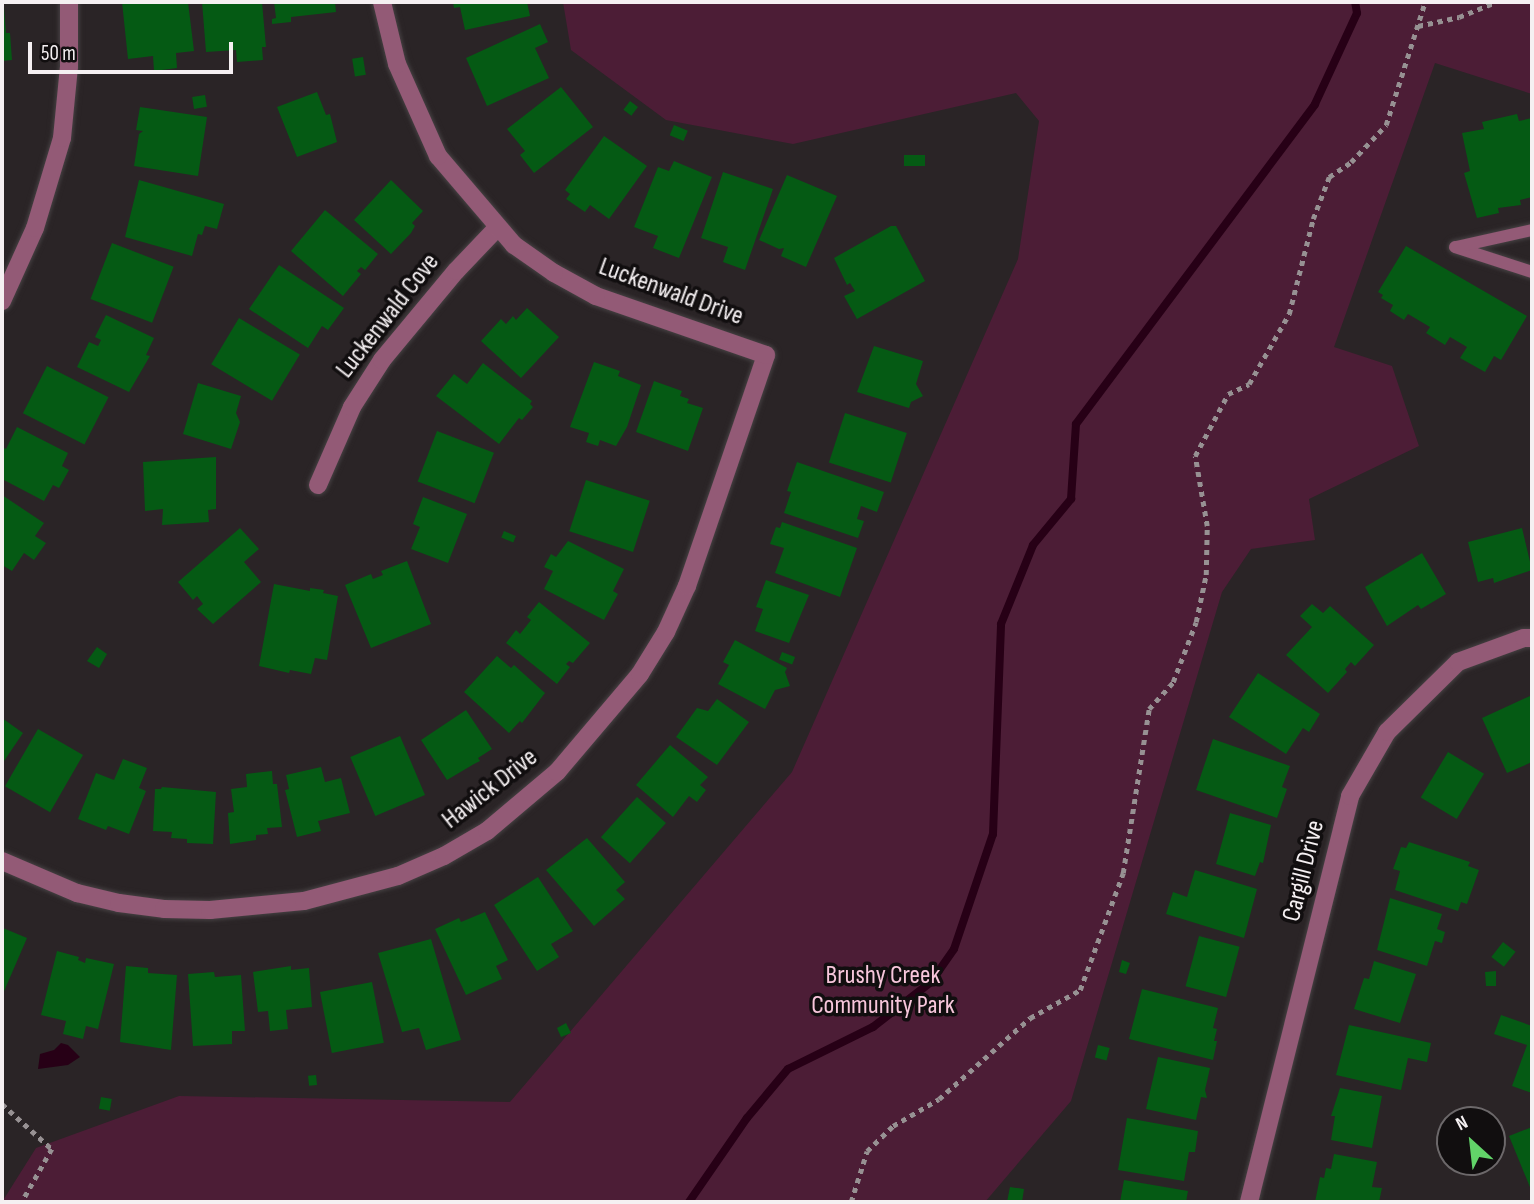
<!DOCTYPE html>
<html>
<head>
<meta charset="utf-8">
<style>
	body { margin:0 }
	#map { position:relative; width:1534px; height:1204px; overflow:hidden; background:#2a2426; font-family:"Sofia Sans Condensed",sans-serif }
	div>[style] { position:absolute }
	.green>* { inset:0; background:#4c1d36 }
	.water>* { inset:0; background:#270016 }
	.stream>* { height:8px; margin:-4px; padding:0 4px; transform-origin:4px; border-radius:4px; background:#270016 }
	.building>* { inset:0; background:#055a14; transform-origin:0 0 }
	.path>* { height:4.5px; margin-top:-2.25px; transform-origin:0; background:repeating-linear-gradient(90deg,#979193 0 5px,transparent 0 10px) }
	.roads { filter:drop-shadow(0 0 2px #464143) drop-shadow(0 0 2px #464143) }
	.lane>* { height:12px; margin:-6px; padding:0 6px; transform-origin:6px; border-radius:6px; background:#935a76 }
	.street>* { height:18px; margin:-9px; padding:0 9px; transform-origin:9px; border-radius:9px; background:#935a76 }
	span { translate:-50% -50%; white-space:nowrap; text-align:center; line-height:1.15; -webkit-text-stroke:7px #110e0f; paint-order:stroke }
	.street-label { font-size:26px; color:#f5f0f2 }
	.park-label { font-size:26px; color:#f7c6db }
	.frame { position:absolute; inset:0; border:4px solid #f5f0f2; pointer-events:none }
	.north { position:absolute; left:1436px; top:1106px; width:70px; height:70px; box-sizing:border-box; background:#110e0f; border:2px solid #6c686a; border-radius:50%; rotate:333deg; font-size:19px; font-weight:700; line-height:28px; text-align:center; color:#f5f0f2 }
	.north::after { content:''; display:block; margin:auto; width:24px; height:32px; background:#62d469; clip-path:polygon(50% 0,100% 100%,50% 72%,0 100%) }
	.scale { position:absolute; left:28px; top:42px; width:205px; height:32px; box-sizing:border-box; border:4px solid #f5f0f2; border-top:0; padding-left:9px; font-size:21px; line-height:24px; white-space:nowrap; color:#f5f0f2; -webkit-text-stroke:5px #110e0f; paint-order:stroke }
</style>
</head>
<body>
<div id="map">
	<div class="green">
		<i style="clip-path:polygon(563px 2px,1532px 2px,1532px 94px,1435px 63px,1334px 347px,1392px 366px,1419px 446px,1309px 499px,1315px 540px,1251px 549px,1222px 592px,1071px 1101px,985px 1202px,2px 1202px,36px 1148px,179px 1096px,510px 1102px,792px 772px,1018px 259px,1039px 121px,1016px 93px,793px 144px,666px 120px,571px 50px)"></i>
	</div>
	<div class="water">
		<i style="clip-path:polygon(61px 1043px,68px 1045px,80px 1057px,68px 1065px,38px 1069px,40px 1054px,54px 1050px)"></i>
	</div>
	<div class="stream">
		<i style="left:689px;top:1202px;width:102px;rotate:-55.4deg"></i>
		<i style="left:747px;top:1118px;width:64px;rotate:-50.1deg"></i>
		<i style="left:788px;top:1069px;width:95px;rotate:-26.3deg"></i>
		<i style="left:873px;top:1027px;width:73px;rotate:-37.8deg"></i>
		<i style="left:931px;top:982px;width:40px;rotate:-55.1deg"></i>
		<i style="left:954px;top:949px;width:121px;rotate:-71.3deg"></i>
		<i style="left:993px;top:834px;width:210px;rotate:-87.8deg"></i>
		<i style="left:1001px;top:624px;width:85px;rotate:-67.9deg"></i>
		<i style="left:1033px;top:545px;width:60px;rotate:-50.4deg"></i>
		<i style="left:1071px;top:499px;width:75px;rotate:-86.2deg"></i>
		<i style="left:1076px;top:424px;width:399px;rotate:-53.2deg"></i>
		<i style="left:1315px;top:104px;width:100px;rotate:-65.2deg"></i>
		<i style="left:1357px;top:13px;width:11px;rotate:-100deg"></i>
	</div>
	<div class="building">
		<i style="clip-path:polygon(122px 2px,188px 2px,194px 51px,176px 53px,177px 68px,154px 71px,153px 56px,128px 59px)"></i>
		<i style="clip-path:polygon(202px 2px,262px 2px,266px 47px,262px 47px,263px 60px,237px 62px,236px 50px,206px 52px)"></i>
		<i style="clip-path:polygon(274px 2px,335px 2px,336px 12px,291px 17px,291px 22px,272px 24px,272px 19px,276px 18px)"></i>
		<i style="clip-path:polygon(453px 2px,527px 2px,530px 16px,465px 30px,460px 7px,454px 8px)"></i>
		<i style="clip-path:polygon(2px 7px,4px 7px,6px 33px,10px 33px,12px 60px,2px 61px)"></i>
		<i style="clip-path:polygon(540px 24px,548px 42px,535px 48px,549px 78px,487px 106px,466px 58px)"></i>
		<i style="left:363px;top:57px;width:18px;height:11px;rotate:81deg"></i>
		<i style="clip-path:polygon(561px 87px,593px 127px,534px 173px,520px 155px,525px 151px,507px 129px)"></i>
		<i style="clip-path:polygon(317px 92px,326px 115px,330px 114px,337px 142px,297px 157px,277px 107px)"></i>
		<i style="left:205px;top:95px;width:12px;height:13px;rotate:81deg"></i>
		<i style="left:630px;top:101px;width:10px;height:11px;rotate:37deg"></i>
		<i style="clip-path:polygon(140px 107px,207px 117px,198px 176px,134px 166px,139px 134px,143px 131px,136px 130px)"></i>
		<i style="clip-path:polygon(1517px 114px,1519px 121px,1532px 118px,1532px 197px,1520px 200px,1521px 205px,1498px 208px,1499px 213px,1477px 218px,1464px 173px,1470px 171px,1462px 133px,1484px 129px,1482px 122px)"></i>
		<i style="left:674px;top:125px;width:15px;height:11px;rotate:23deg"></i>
		<i style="clip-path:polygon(604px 136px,647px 166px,609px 219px,590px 205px,585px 212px,566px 199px,570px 194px,565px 190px)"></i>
		<i style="left:904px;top:155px;width:21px;height:11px"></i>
		<i style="clip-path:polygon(674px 161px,712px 177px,679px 258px,653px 248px,658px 236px,634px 227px,658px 167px,669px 171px)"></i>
		<i style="clip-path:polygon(723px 172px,773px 189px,745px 270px,723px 262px,728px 247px,701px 238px)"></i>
		<i style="clip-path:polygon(787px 175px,837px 196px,806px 267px,781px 256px,784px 248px,779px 249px,759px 240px)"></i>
		<i style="clip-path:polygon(139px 180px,224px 204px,217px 229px,205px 226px,202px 235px,198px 234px,192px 256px,125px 237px)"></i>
		<i style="clip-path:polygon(391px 180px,423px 211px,412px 223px,415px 226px,411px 233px,391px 254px,354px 220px)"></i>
		<i style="clip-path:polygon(325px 210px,378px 254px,365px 270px,361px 267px,357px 271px,361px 274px,343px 296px,291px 251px)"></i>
		<i style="clip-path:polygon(891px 226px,896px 226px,925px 281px,857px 319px,844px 296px,855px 291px,850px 283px,847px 285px,834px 258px)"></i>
		<i style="left:112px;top:243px;width:66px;height:60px;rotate:21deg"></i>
		<i style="clip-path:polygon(1406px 246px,1527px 316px,1501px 360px,1494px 356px,1485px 372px,1460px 358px,1467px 347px,1450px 337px,1445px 345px,1426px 333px,1430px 327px,1408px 314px,1404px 320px,1390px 311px,1393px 305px,1381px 298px,1383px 295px,1378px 292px)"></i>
		<i style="clip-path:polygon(279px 265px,344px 308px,328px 330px,322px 326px,308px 348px,249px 309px)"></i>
		<i style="clip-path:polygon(527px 308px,559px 337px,521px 378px,481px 341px,501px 319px,506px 324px,513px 316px,516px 320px)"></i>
		<i style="clip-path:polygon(106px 315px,154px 338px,146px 355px,150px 356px,129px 392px,77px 367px,89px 342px,98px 346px,101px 340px,95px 337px)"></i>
		<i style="left:239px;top:318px;width:71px;height:54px;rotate:31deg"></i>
		<i style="clip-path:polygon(874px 346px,923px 361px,916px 384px,923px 396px,911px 402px,909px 408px,857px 392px)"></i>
		<i style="clip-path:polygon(594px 362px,620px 371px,618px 376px,641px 385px,627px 427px,616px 446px,600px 440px,598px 446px,586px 442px,589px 433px,570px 427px)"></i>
		<i style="clip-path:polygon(483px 363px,532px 401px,530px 404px,533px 407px,522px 420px,519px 418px,499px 444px,436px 396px,454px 374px,467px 384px)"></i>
		<i style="left:47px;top:366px;width:69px;height:53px;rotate:27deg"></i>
		<i style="clip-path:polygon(654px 381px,682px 391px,680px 396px,689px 399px,687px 403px,703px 408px,688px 451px,636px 432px)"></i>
		<i style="clip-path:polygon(198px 383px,241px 396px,236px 413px,240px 422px,231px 449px,183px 434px)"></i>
		<i style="left:845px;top:413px;width:65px;height:52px;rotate:18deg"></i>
		<i style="clip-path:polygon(17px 427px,68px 453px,62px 466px,69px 470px,59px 488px,53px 485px,44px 501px,2px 479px,2px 447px,6px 449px)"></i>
		<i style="left:437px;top:431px;width:61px;height:54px;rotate:21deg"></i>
		<i style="clip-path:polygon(216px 457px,216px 509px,208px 510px,209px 522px,162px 525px,163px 509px,145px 511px,143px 462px)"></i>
		<i style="clip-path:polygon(797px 462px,884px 492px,877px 512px,861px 506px,857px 519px,864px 521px,858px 538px,784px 513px,791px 492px,787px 491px)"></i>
		<i style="left:586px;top:480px;width:67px;height:54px;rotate:18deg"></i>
		<i style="clip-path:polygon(2px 495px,44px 523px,35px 536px,46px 543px,34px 560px,24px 553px,12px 571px,2px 565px)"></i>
		<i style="clip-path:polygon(423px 497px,467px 514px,448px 563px,411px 549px,420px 527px,413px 524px)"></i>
		<i style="clip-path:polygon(782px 522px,857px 548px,840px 597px,775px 573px,784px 548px,770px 544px,776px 527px,780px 528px)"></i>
		<i style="clip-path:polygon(240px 528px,259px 549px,244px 562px,261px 582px,213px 624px,197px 609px,203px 604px,197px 596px,193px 600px,178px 582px)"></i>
		<i style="clip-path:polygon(1522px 528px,1532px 570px,1494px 583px,1493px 578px,1478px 582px,1468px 542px)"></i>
		<i style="left:504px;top:531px;width:13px;height:7px;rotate:23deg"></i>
		<i style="clip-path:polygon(568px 541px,624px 569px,613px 591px,618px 594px,604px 620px,544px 589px,553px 571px,544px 567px,551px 554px,556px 557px)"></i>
		<i style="clip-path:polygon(1422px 553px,1446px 594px,1421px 609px,1418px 605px,1387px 626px,1365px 587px)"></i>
		<i style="clip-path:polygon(407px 561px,431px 624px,371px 648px,345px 585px,371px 574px,373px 579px,383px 575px,381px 571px)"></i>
		<i style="clip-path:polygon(766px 580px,809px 595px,789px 643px,755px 631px,763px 609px,756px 607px)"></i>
		<i style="clip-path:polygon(274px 584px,310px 591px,310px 588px,324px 590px,323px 593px,338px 596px,327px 660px,315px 658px,311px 674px,290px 670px,289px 673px,259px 666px)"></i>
		<i style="clip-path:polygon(539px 602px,590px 643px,573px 663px,569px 661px,566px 664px,570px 667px,557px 684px,506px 643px,516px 630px,520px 634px,531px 620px,527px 617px)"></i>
		<i style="clip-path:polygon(1312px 604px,1323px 613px,1330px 606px,1374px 645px,1355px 666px,1351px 662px,1345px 669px,1347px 672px,1328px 693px,1286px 655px,1312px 627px,1300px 616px)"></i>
		<i style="clip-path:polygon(735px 640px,787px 668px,785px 672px,790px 686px,775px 690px,765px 709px,718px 684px,729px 665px,723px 662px)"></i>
		<i style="clip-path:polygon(97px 647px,107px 654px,99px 668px,87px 661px)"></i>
		<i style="left:782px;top:652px;width:14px;height:8px;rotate:21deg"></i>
		<i style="clip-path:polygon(497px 656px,511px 668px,514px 665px,545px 693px,522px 723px,520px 721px,509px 733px,464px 692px)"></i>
		<i style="clip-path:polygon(1258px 673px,1320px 714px,1309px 732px,1303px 728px,1286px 754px,1229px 717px)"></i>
		<i style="clip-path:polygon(1530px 696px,1532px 762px,1507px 773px,1482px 718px)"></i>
		<i style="clip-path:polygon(717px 699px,749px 722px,717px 765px,676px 737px,697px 708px,708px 711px)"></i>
		<i style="clip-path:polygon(466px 710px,492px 749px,478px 758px,480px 761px,474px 764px,447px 780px,421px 740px)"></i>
		<i style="clip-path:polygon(2px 718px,23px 733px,2px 764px)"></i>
		<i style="left:38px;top:729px;width:52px;height:66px;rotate:30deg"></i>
		<i style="left:400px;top:736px;width:64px;height:54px;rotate:67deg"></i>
		<i style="clip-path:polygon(1213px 739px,1290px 766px,1282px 787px,1287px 789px,1277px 818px,1196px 790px)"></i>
		<i style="clip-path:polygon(670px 745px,708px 777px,700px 785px,706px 790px,697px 802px,689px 796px,673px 817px,636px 785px)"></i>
		<i style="left:1448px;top:752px;width:42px;height:53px;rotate:31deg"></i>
		<i style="clip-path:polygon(123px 759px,147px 768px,139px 788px,146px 791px,129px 834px,108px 826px,106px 830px,78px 819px,96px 773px,114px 780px)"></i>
		<i style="clip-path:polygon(321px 767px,325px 782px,341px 778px,350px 813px,318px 821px,321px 831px,297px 837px,285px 790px,289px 789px,286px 775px)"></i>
		<i style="clip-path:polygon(272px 771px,273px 784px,277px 784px,282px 827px,267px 828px,268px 834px,256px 835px,256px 840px,230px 844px,228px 813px,234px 812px,231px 789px,247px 787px,246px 774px)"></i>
		<i style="clip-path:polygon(162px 787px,216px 792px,213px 844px,187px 843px,187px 839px,171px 838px,172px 832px,153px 831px,155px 789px,161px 789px)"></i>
		<i style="left:637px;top:797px;width:39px;height:54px;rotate:42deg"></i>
		<i style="clip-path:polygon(1230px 813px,1271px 825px,1263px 863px,1260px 862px,1255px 876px,1216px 864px)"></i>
		<i style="clip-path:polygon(587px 838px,625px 882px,616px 890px,625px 899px,594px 926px,546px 870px)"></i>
		<i style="clip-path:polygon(1409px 842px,1470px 862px,1468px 866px,1479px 870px,1467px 904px,1461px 902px,1458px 911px,1395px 890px,1400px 871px,1393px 869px,1401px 847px,1406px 848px)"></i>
		<i style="clip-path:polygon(1195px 870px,1257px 889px,1244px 938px,1166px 914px,1173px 892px,1187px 897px)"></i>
		<i style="clip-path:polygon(538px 877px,573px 931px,551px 944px,559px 957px,537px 971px,494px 905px)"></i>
		<i style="clip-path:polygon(1390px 898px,1442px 914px,1437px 929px,1445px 932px,1442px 943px,1435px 941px,1427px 966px,1377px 950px)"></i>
		<i style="clip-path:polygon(485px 912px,508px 960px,496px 966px,502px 979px,466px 995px,435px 929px,459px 918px,461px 922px)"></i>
		<i style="clip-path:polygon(3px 928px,27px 938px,2px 996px,2px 931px)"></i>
		<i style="left:1199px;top:936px;width:42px;height:52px;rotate:15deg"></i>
		<i style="clip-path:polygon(431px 939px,461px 1040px,426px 1050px,419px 1028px,402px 1032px,378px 953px)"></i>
		<i style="left:1503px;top:942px;width:16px;height:19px;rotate:38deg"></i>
		<i style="clip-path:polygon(57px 951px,79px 957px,78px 960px,85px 963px,86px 958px,114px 964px,98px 1029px,86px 1026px,83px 1039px,63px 1034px,66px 1021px,41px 1015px)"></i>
		<i style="clip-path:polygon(1122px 960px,1130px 963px,1126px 974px,1119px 972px)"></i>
		<i style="clip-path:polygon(1374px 961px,1416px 974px,1400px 1023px,1354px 1009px,1364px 978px,1369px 979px)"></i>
		<i style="clip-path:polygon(126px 966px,148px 968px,148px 973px,177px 975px,171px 1050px,120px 1042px)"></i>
		<i style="clip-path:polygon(291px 966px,291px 970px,309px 968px,312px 1007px,286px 1010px,288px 1029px,270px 1031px,268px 1011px,258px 1012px,253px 972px)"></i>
		<i style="clip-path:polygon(1496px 971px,1496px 986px,1486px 986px,1485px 972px)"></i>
		<i style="clip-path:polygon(214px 972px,215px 977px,241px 975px,245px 1031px,232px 1031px,232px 1044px,193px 1046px,188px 974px)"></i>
		<i style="left:372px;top:982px;width:62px;height:53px;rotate:79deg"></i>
		<i style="clip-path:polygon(1142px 989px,1218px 1008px,1213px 1028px,1217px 1029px,1214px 1041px,1217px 1041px,1213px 1060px,1129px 1039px)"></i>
		<i style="clip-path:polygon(1501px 1015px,1532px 1026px,1532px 1093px,1512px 1086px,1527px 1045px,1494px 1034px)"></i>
		<i style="clip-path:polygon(566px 1023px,571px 1033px,561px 1037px,557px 1028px)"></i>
		<i style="clip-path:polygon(1349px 1025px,1431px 1043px,1427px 1062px,1408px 1058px,1401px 1090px,1336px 1075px)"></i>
		<i style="left:1098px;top:1045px;width:12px;height:13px;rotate:14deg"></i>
		<i style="clip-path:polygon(1158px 1057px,1210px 1068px,1205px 1090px,1207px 1098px,1201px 1097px,1196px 1120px,1146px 1109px)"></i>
		<i style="left:316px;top:1075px;width:10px;height:8px;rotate:84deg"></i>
		<i style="clip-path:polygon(1340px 1088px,1382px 1096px,1372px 1148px,1331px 1140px,1335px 1116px,1331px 1116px)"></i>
		<i style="left:101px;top:1097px;width:11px;height:12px;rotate:10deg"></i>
		<i style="clip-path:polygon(1127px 1118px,1198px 1131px,1195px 1152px,1189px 1152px,1184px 1181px,1118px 1170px)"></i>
		<i style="clip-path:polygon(1532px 1127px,1532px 1192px,1509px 1136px)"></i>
		<i style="clip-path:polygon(1334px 1154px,1377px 1162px,1372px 1187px,1382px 1188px,1379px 1202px,1315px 1202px,1320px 1177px,1324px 1178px,1326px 1168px,1331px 1169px)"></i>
		<i style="clip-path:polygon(1124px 1180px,1188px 1191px,1186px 1202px,1120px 1202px)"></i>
		<i style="clip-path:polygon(1010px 1187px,1024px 1189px,1022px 1202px,1007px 1202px)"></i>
	</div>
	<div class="path">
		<i style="left:1418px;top:26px;width:42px;rotate:-12.4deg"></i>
		<i style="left:1459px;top:17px;width:40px;rotate:-22deg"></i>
		<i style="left:2px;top:1104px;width:67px;rotate:42deg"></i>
		<i style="left:52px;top:1149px;width:61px;rotate:119.5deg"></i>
		<i style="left:851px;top:1202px;width:53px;rotate:-72.6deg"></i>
		<i style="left:867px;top:1151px;width:36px;rotate:-44deg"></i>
		<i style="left:893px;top:1126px;width:53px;rotate:-30.4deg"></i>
		<i style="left:939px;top:1099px;width:122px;rotate:-41.7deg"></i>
		<i style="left:1030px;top:1018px;width:57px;rotate:-29.2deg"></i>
		<i style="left:1080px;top:990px;width:125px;rotate:-69.8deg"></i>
		<i style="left:1123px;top:873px;width:166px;rotate:-81deg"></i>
		<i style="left:1149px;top:709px;width:36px;rotate:-48deg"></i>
		<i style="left:1173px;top:682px;width:64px;rotate:-69deg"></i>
		<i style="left:1196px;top:622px;width:48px;rotate:-78deg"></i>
		<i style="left:1206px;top:575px;width:49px;rotate:-88.8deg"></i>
		<i style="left:1207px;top:526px;width:71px;rotate:-99.7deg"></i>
		<i style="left:1195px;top:456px;width:70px;rotate:-62deg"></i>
		<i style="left:1228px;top:394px;width:23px;rotate:-25deg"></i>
		<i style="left:1249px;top:384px;width:81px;rotate:-60.3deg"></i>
		<i style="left:1289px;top:314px;width:98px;rotate:-75.8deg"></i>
		<i style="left:1313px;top:219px;width:45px;rotate:-69.1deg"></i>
		<i style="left:1329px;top:177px;width:27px;rotate:-34deg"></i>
		<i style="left:1351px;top:162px;width:51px;rotate:-46.6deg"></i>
		<i style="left:1386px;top:125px;width:129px;rotate:-72.4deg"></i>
	</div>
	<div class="roads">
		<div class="lane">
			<i style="left:1455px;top:247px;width:81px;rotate:18deg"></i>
			<i style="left:1456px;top:247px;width:78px;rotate:-12.6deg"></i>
		</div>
		<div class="street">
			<i style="left:2px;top:301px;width:80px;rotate:-65.7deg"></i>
			<i style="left:35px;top:228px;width:94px;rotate:-73.3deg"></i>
			<i style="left:62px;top:138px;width:72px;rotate:-84.4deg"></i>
			<i style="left:69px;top:66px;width:64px;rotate:-90deg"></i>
			<i style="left:318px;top:485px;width:85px;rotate:-66.4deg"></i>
			<i style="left:352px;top:407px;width:56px;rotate:-57.4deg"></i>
			<i style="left:382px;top:360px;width:116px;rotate:-50.3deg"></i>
			<i style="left:456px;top:271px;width:59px;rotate:-46.4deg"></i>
			<i style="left:2px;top:861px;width:82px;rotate:23.1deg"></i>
			<i style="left:77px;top:893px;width:43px;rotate:13.4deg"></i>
			<i style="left:119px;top:903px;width:45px;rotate:7.6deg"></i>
			<i style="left:164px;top:909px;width:46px;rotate:1.2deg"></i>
			<i style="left:210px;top:910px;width:94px;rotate:-5.5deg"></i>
			<i style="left:304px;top:901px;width:97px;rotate:-14.9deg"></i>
			<i style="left:398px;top:876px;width:50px;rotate:-23.5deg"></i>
			<i style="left:444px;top:856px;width:50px;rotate:-30.2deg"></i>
			<i style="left:487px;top:831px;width:92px;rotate:-40.1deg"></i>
			<i style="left:557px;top:772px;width:128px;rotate:-49.7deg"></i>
			<i style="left:640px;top:674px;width:49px;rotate:-58.2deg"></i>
			<i style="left:666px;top:632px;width:51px;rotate:-65.5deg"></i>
			<i style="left:687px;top:586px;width:244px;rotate:-71.1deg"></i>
			<i style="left:766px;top:355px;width:180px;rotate:-160.9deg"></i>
			<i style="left:596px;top:296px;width:48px;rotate:-151.3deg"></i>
			<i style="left:554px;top:273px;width:49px;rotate:-145deg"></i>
			<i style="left:514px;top:245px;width:117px;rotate:-130.5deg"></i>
			<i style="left:438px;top:156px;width:101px;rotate:-114deg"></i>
			<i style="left:397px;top:64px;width:64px;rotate:-103.6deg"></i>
			<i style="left:1249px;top:1202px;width:418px;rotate:-76deg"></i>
			<i style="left:1350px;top:796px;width:74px;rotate:-60deg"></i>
			<i style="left:1387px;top:732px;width:100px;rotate:-44.6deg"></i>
			<i style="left:1458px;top:662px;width:70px;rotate:-20deg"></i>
			<i style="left:1524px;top:638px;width:8px"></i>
		</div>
	</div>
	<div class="street-label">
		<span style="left:671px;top:292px;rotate:20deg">Luckenwald Drive</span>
		<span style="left:388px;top:316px;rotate:-52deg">Luckenwald Cove</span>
		<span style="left:490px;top:789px;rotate:-38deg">Hawick Drive</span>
		<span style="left:1304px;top:871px;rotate:-76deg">Cargill Drive</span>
	</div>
	<div class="park-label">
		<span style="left:883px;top:991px">Brushy Creek<br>Community Park</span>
	</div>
	<div class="frame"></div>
	<div class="north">N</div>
	<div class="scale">50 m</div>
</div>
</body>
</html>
